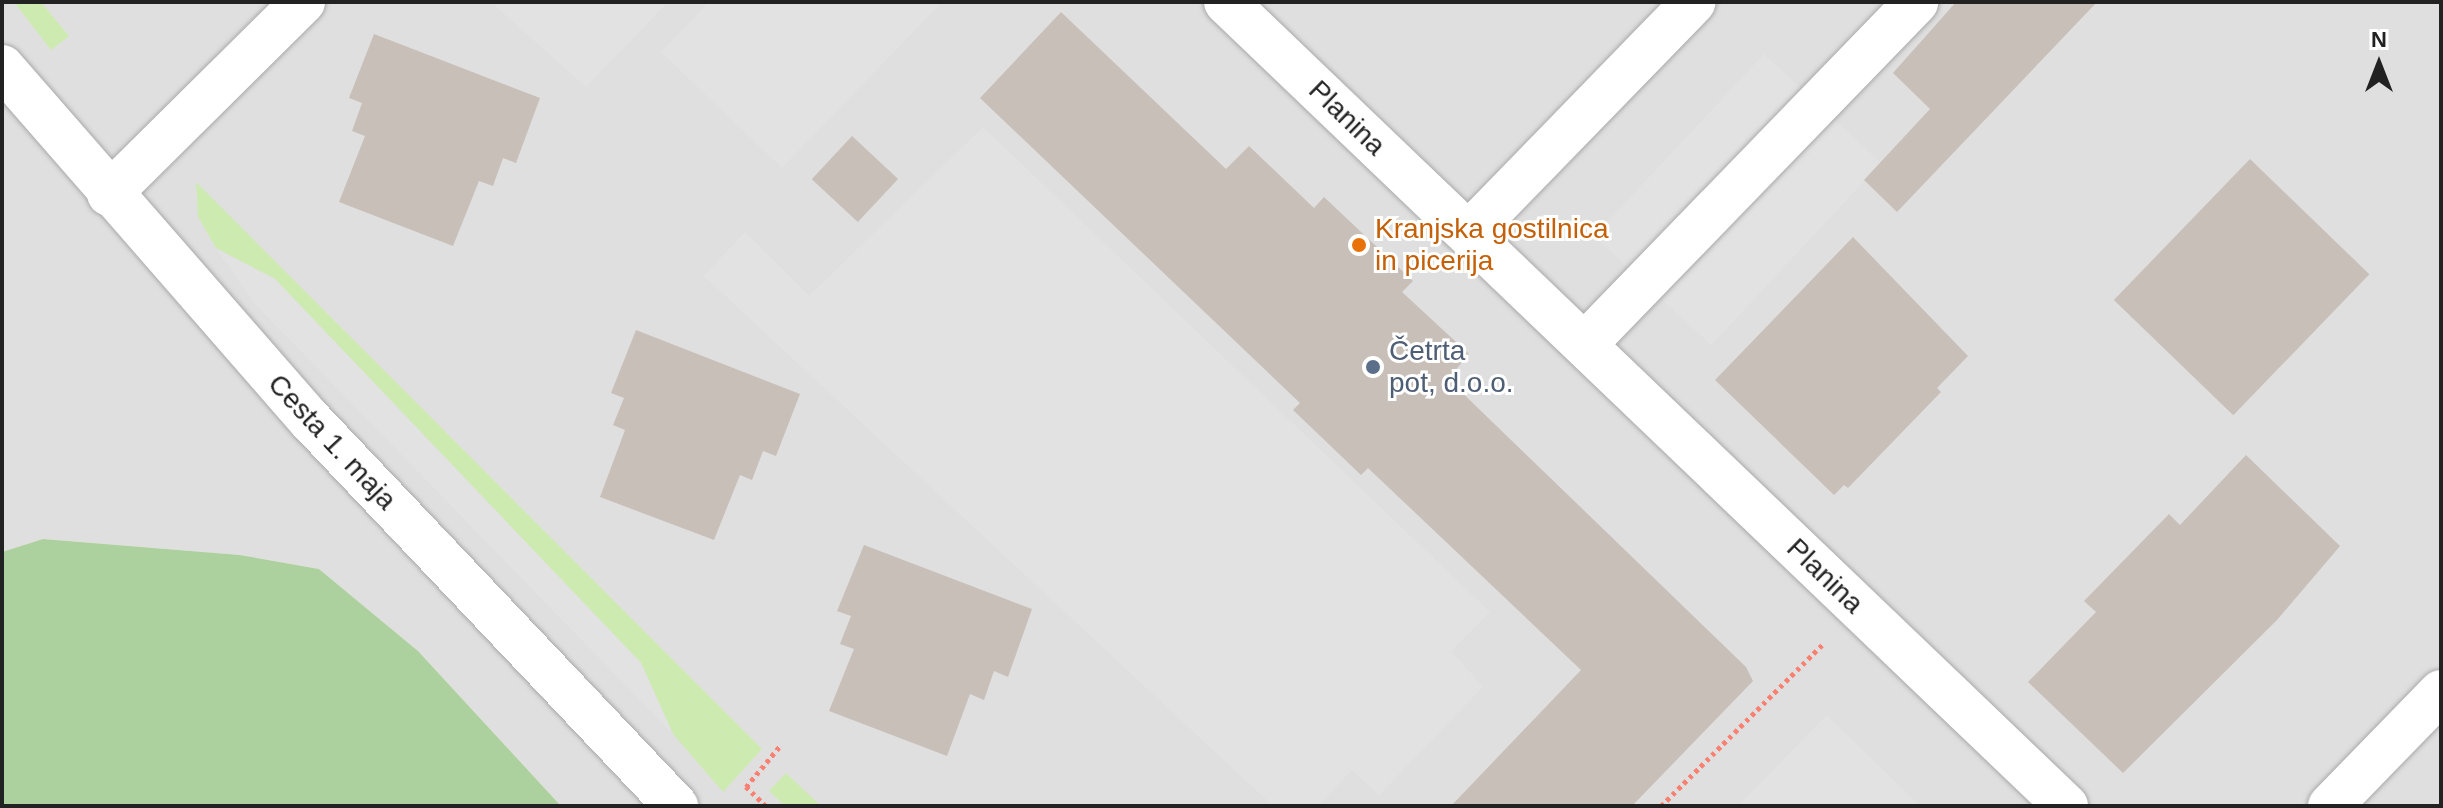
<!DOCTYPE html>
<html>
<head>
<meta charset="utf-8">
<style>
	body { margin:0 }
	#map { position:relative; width:2443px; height:808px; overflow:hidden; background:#f2efe9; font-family:Arial,sans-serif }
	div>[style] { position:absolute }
	.residential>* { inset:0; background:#e0dfdf }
	.grass>* { inset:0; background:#cdebb0 }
	.forest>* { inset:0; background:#add19e }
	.parking>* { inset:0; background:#e2e2e2; transform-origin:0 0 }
	.building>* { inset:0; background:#c7bfb8; transform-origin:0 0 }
	.path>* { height:5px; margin-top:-2.5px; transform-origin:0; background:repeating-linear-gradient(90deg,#fa8072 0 4px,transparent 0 8px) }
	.roads { filter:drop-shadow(0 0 2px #a9a9a9) drop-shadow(0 0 2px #a9a9a9) }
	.street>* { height:44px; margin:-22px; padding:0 22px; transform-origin:22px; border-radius:22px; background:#fff }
	.dots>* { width:22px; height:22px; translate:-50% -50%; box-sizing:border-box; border:4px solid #fff; border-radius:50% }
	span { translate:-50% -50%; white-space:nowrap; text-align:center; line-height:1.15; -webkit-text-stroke:6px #fff; paint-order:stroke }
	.street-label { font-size:28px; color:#222 }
	.food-label { font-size:28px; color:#c56008 }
	.left { translate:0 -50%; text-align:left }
	.service-label { font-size:28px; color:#4e5e75 }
	.frame { position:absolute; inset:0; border:4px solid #222; pointer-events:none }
	.north { position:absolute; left:2339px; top:24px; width:80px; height:80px; -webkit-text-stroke:6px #fff; paint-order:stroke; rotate:0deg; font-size:22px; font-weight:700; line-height:32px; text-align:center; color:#222 }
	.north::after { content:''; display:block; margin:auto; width:28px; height:36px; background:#222; clip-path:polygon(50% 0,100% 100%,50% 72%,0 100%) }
</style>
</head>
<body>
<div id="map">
	<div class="residential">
		<i style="clip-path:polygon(2px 2px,2441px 2px,2441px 806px,561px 806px,418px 651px,319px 569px,240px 555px,43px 539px,2px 552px)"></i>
	</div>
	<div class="grass">
		<i style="clip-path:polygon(14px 2px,41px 2px,69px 36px,51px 50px)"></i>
		<i style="clip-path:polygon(196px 182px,762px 749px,723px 792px,673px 734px,641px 663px,275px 279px,216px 248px,198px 217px)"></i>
		<i style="clip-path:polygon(786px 773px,821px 806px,785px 806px,769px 791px)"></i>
	</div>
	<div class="forest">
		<i style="clip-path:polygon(43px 539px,240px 555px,319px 569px,418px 651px,561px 806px,2px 806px,2px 552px)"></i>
	</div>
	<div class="parking">
		<i style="clip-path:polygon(491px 2px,668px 2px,586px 87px)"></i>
		<i style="clip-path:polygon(709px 2px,942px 2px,782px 168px,661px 52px)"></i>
		<i style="left:1764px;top:54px;width:160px;height:249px;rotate:43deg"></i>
		<i style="clip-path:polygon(983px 127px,1490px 612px,1451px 651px,1483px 687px,1379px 795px,1352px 770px,1318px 806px,1273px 806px,704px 276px,745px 232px,809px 296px)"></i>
		<i style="clip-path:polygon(216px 249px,275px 279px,641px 663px,673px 734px,255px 304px)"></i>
		<i style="clip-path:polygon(1827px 715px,1920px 806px,1738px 806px)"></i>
	</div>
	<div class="building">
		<i style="clip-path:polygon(1956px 2px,2097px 2px,1897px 212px,1864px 180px,1930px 109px,1893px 73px)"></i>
		<i style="clip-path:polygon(1061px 12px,1226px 169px,1249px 146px,1314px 208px,1324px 197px,1413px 281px,1402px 292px,1469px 354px,1448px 379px,1746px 667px,1753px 681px,1632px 806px,1451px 806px,1581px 670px,1368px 468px,1361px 475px,1293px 410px,1300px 403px,980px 98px)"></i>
		<i style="clip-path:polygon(374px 34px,540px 98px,516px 163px,503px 158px,493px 186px,479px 181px,453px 246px,339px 202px,365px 136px,352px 131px,362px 103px,349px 98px)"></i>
		<i style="left:852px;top:136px;width:63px;height:59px;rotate:43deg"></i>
		<i style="left:2250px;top:159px;width:166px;height:196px;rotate:44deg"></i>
		<i style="clip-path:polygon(1853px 237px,1968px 356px,1937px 388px,1941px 392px,1848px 488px,1844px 485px,1834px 495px,1715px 380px)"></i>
		<i style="clip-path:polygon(636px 330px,800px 394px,776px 456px,763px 451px,752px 480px,740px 475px,714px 540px,600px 497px,625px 430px,613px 425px,624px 398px,611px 393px)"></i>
		<i style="clip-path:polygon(2246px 455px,2340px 546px,2277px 620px,2123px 773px,2028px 682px,2096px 612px,2084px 601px,2169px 514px,2180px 525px)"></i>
		<i style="clip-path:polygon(864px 545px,1032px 609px,1008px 677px,994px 671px,984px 700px,970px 694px,947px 756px,829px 711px,854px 649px,840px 644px,851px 616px,837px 611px)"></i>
	</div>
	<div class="path">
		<i style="left:766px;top:806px;width:28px;rotate:-136deg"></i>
		<i style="left:746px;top:787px;width:53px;rotate:-50.3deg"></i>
		<i style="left:1661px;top:806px;width:228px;rotate:-45deg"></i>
	</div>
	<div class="roads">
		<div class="street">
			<i style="left:1226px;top:2px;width:1163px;rotate:43.75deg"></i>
			<i style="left:2px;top:67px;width:470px;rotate:48.9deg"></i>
			<i style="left:311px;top:421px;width:531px;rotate:46.53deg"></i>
			<i style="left:109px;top:194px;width:273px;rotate:-44.7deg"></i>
			<i style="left:1469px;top:233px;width:322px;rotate:-45.8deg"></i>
			<i style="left:1585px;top:344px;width:476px;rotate:-45.9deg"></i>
			<i style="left:2330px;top:806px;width:159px;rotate:-45.8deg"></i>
		</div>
	</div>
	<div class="dots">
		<i style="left:1359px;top:245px;background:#e8710a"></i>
		<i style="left:1373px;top:367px;background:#5c6f8a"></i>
	</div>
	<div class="street-label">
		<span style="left:1347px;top:118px;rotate:44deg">Planina</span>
		<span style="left:332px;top:442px;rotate:47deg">Cesta 1. maja</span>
		<span style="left:1825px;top:576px;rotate:44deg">Planina</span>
	</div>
	<div class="food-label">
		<span class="left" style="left:1375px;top:245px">Kranjska gostilnica<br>in picerija</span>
	</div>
	<div class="service-label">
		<span class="left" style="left:1389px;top:367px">Četrta<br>pot, d.o.o.</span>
	</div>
	<div class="frame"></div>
	<div class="north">N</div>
</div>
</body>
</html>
